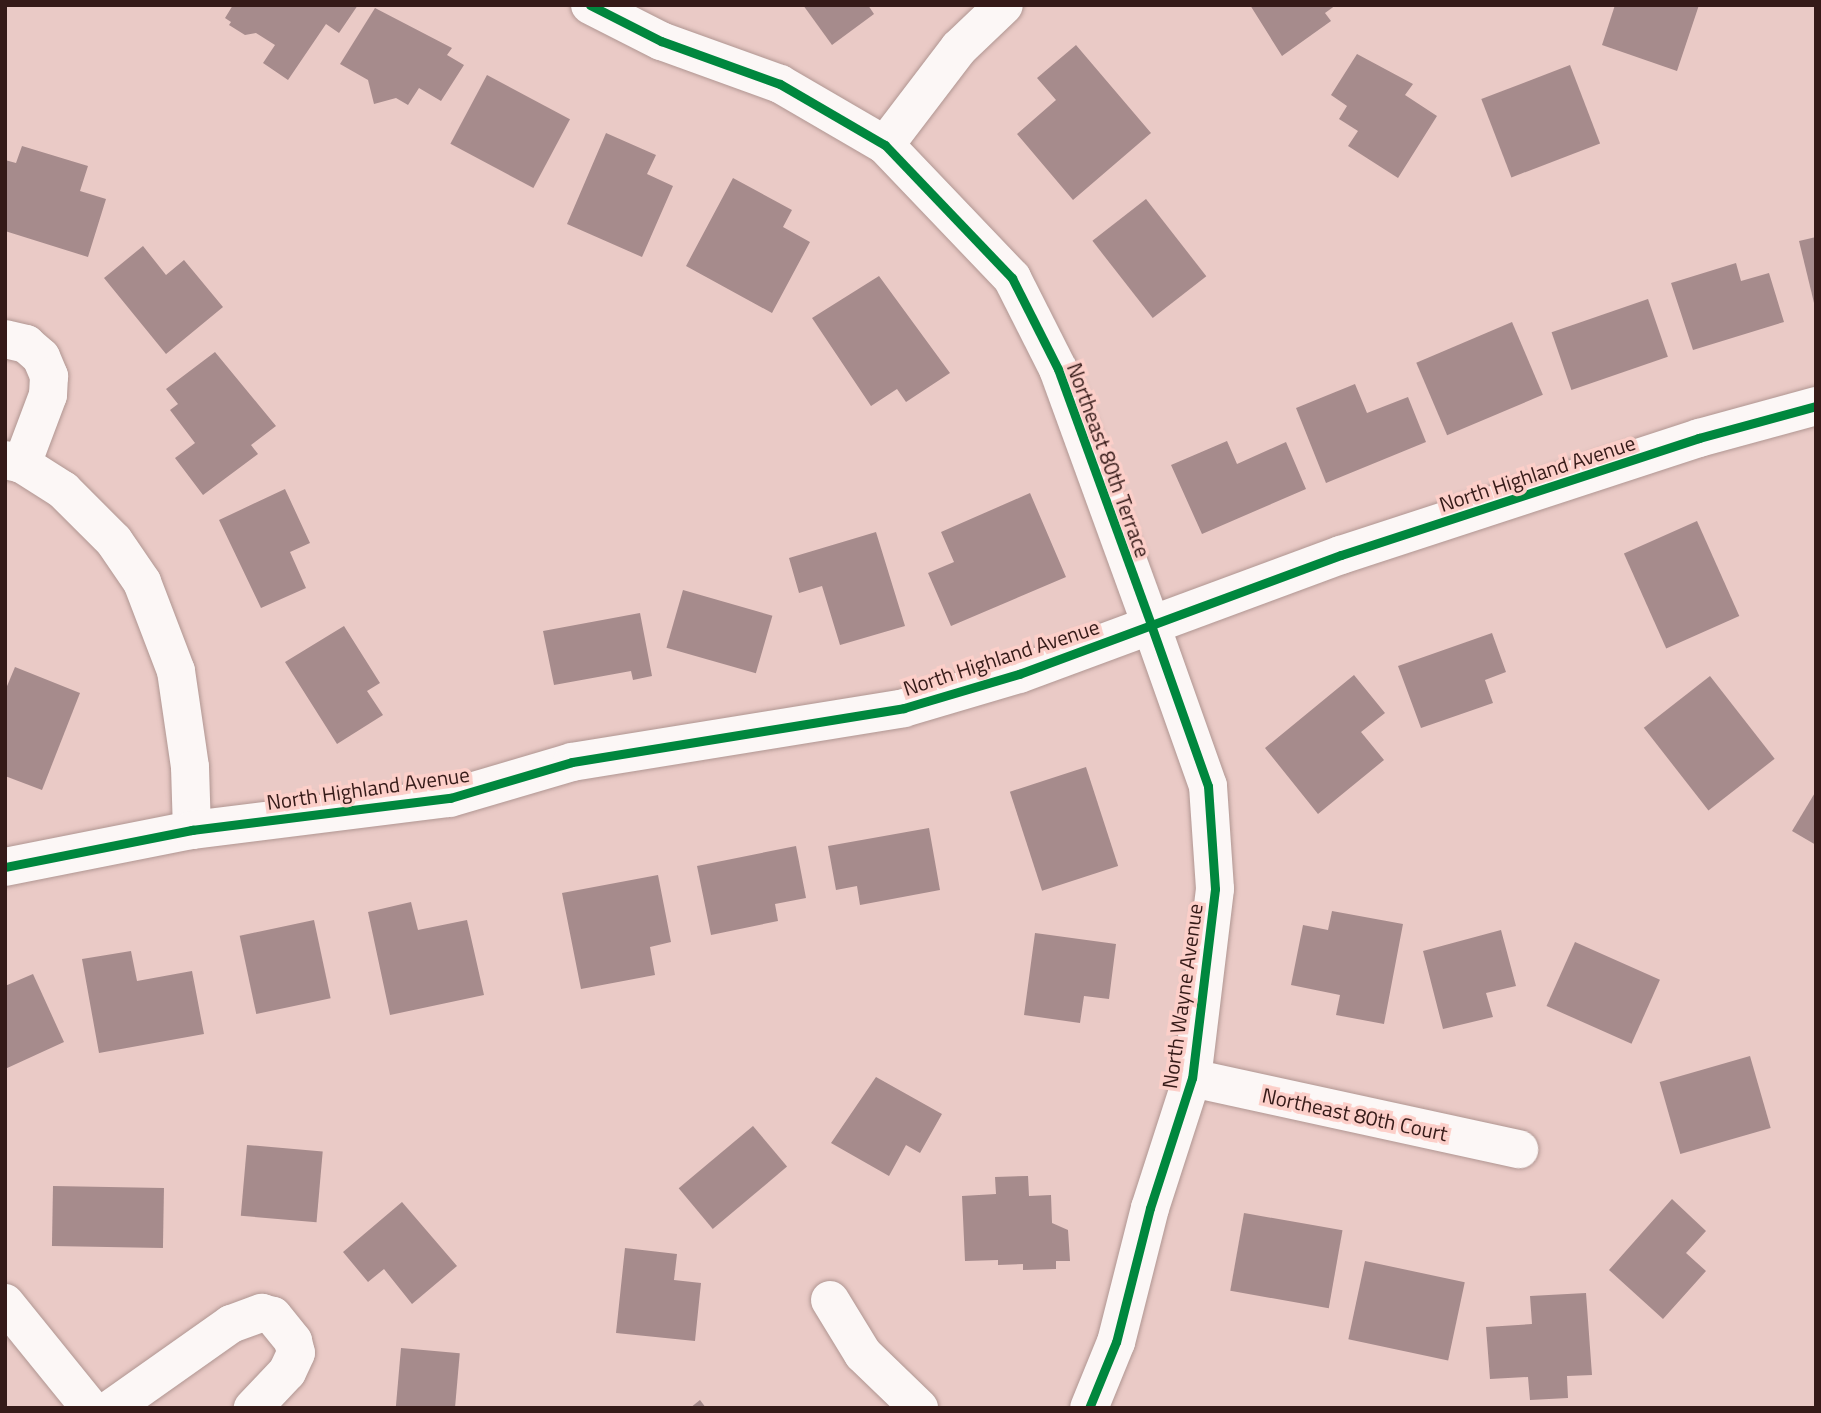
<!DOCTYPE html>
<html>
<head>
<meta charset="utf-8">
<style>
	body { margin:0 }
	#map { position:relative; width:1821px; height:1413px; overflow:hidden; background:#eacac6; font-family:"Titillium Web",sans-serif }
	div>[style] { position:absolute }
	.building>* { inset:0; background:#a68b8c; transform-origin:0 0 }
	.roads { filter:drop-shadow(0 0 2px #b09692) drop-shadow(0 0 2px #b09692) }
	.minor>* { height:38px; margin:-19px; padding:0 19px; transform-origin:19px; border-radius:19px; background:#fcf7f6 }
	.cycleway>* { height:9px; margin:-4.5px; padding:0 4.5px; transform-origin:4.5px; border-radius:4.5px; background:#00873e }
	span { translate:-50% -50%; white-space:nowrap; text-align:center; line-height:1.15; -webkit-text-stroke:7px #fccfc9; paint-order:stroke }
	.street-label { font-size:21px; color:#351a18 }
	.frame { position:absolute; inset:0; border:7px solid #351a18; pointer-events:none }
</style>
</head>
<body>
<div id="map">
	<div class="building">
		<i style="clip-path:polygon(233px 5px,358px 5px,339px 33px,326px 24px,288px 80px,263px 63px,275px 45px,256px 33px,245px 35px,229px 25px,231px 22px,225px 18px)"></i>
		<i style="clip-path:polygon(803px 5px,868px 5px,874px 14px,832px 45px)"></i>
		<i style="clip-path:polygon(1250px 5px,1336px 5px,1325px 13px,1331px 21px,1282px 56px)"></i>
		<i style="clip-path:polygon(1615px 5px,1699px 5px,1677px 71px,1602px 45px)"></i>
		<i style="clip-path:polygon(375px 8px,452px 48px,447px 55px,464px 65px,441px 101px,419px 88px,408px 105px,396px 98px,374px 104px,368px 80px,340px 64px)"></i>
		<i style="clip-path:polygon(1076px 45px,1151px 133px,1073px 200px,1017px 134px,1056px 100px,1037px 78px)"></i>
		<i style="clip-path:polygon(1357px 54px,1413px 84px,1405px 95px,1437px 116px,1398px 178px,1348px 146px,1358px 131px,1339px 119px,1347px 106px,1331px 95px)"></i>
		<i style="left:1570px;top:65px;width:84px;height:95px;rotate:69deg"></i>
		<i style="left:487px;top:75px;width:94px;height:78px;rotate:28deg"></i>
		<i style="clip-path:polygon(606px 133px,656px 155px,647px 174px,673px 186px,642px 257px,567px 224px)"></i>
		<i style="clip-path:polygon(22px 146px,88px 166px,80px 191px,106px 199px,88px 257px,5px 231px,5px 160px,16px 163px)"></i>
		<i style="clip-path:polygon(733px 178px,792px 210px,783px 227px,810px 242px,772px 313px,686px 266px)"></i>
		<i style="left:1146px;top:199px;width:98px;height:68px;rotate:52deg"></i>
		<i style="clip-path:polygon(1816px 237px,1816px 306px,1815px 307px,1799px 241px)"></i>
		<i style="clip-path:polygon(143px 246px,166px 275px,184px 260px,223px 307px,166px 354px,104px 278px)"></i>
		<i style="clip-path:polygon(1736px 263px,1741px 281px,1769px 273px,1784px 322px,1693px 350px,1671px 283px)"></i>
		<i style="clip-path:polygon(879px 276px,950px 373px,906px 402px,897px 389px,871px 406px,812px 318px)"></i>
		<i style="left:1648px;top:299px;width:61px;height:102px;rotate:71deg"></i>
		<i style="left:1512px;top:322px;width:79px;height:104px;rotate:67deg"></i>
		<i style="clip-path:polygon(215px 352px,276px 426px,251px 445px,258px 454px,203px 495px,175px 458px,195px 443px,170px 410px,178px 404px,166px 389px)"></i>
		<i style="clip-path:polygon(1355px 384px,1367px 413px,1408px 397px,1426px 442px,1326px 483px,1296px 408px)"></i>
		<i style="clip-path:polygon(1227px 441px,1237px 464px,1286px 442px,1306px 489px,1202px 534px,1171px 465px)"></i>
		<i style="clip-path:polygon(285px 489px,310px 543px,290px 552px,306px 588px,261px 608px,219px 520px)"></i>
		<i style="clip-path:polygon(1030px 493px,1066px 577px,951px 626px,928px 573px,954px 562px,941px 532px)"></i>
		<i style="left:1697px;top:521px;width:104px;height:80px;rotate:66deg"></i>
		<i style="clip-path:polygon(876px 532px,905px 626px,840px 645px,822px 586px,799px 593px,789px 558px)"></i>
		<i style="left:683px;top:590px;width:93px;height:60px;rotate:16deg"></i>
		<i style="clip-path:polygon(640px 613px,652px 676px,633px 680px,631px 671px,554px 685px,543px 631px)"></i>
		<i style="clip-path:polygon(344px 626px,380px 683px,367px 691px,383px 715px,337px 744px,285px 662px)"></i>
		<i style="clip-path:polygon(1492px 633px,1506px 672px,1485px 680px,1493px 703px,1421px 728px,1398px 666px)"></i>
		<i style="clip-path:polygon(15px 667px,80px 693px,42px 790px,5px 776px,5px 691px)"></i>
		<i style="clip-path:polygon(1354px 675px,1385px 713px,1361px 732px,1384px 760px,1318px 814px,1265px 748px)"></i>
		<i style="left:1710px;top:676px;width:105px;height:84px;rotate:52deg"></i>
		<i style="left:1086px;top:767px;width:104px;height:80px;rotate:72deg"></i>
		<i style="clip-path:polygon(1816px 791px,1816px 845px,1792px 831px)"></i>
		<i style="clip-path:polygon(929px 828px,940px 890px,860px 905px,857px 886px,836px 890px,828px 846px)"></i>
		<i style="clip-path:polygon(796px 846px,806px 898px,775px 904px,778px 921px,711px 935px,697px 866px)"></i>
		<i style="clip-path:polygon(658px 875px,671px 942px,650px 947px,655px 975px,581px 989px,562px 893px)"></i>
		<i style="clip-path:polygon(411px 902px,418px 930px,467px 920px,484px 995px,390px 1015px,368px 912px)"></i>
		<i style="clip-path:polygon(1332px 911px,1403px 924px,1384px 1024px,1336px 1015px,1340px 995px,1291px 985px,1303px 925px,1328px 930px)"></i>
		<i style="left:314px;top:920px;width:80px;height:76px;rotate:78deg"></i>
		<i style="clip-path:polygon(1501px 930px,1516px 986px,1486px 993px,1493px 1017px,1443px 1029px,1423px 951px)"></i>
		<i style="clip-path:polygon(1035px 933px,1116px 944px,1109px 999px,1084px 996px,1080px 1023px,1024px 1015px)"></i>
		<i style="left:1575px;top:942px;width:93px;height:70px;rotate:24deg"></i>
		<i style="clip-path:polygon(131px 951px,137px 981px,192px 971px,204px 1034px,99px 1053px,82px 959px)"></i>
		<i style="clip-path:polygon(33px 974px,64px 1042px,5px 1069px,5px 986px)"></i>
		<i style="left:1750px;top:1056px;width:75px;height:94px;rotate:74deg"></i>
		<i style="clip-path:polygon(876px 1077px,942px 1114px,920px 1153px,906px 1145px,889px 1176px,831px 1143px)"></i>
		<i style="left:753px;top:1126px;width:53px;height:97px;rotate:50deg"></i>
		<i style="left:247px;top:1145px;width:76px;height:71px;rotate:5deg"></i>
		<i style="clip-path:polygon(1028px 1176px,1029px 1196px,1051px 1195px,1052px 1223px,1068px 1230px,1070px 1261px,1056px 1261px,1056px 1269px,1023px 1270px,1023px 1264px,998px 1265px,998px 1260px,965px 1261px,962px 1196px,996px 1194px,995px 1177px)"></i>
		<i style="left:53px;top:1186px;width:111px;height:60px;rotate:1deg"></i>
		<i style="clip-path:polygon(1672px 1199px,1706px 1231px,1686px 1253px,1706px 1271px,1663px 1319px,1609px 1270px)"></i>
		<i style="clip-path:polygon(402px 1202px,457px 1266px,412px 1304px,384px 1269px,368px 1282px,343px 1252px)"></i>
		<i style="left:1244px;top:1213px;width:100px;height:79px;rotate:10deg"></i>
		<i style="clip-path:polygon(625px 1248px,677px 1254px,674px 1280px,701px 1283px,695px 1341px,616px 1333px)"></i>
		<i style="left:1365px;top:1261px;width:102px;height:80px;rotate:12deg"></i>
		<i style="clip-path:polygon(1586px 1293px,1592px 1375px,1567px 1376px,1568px 1398px,1530px 1400px,1528px 1377px,1490px 1379px,1486px 1327px,1532px 1324px,1530px 1296px)"></i>
		<i style="left:401px;top:1348px;width:59px;height:60px;rotate:5deg"></i>
		<i style="clip-path:polygon(700px 1400px,706px 1408px,690px 1408px)"></i>
	</div>
	<div class="roads">
		<div class="minor">
			<i style="left:590px;top:5px;width:80px;rotate:26.9deg"></i>
			<i style="left:661px;top:41px;width:127px;rotate:19.9deg"></i>
			<i style="left:780px;top:84px;width:121px;rotate:30.2deg"></i>
			<i style="left:885px;top:145px;width:184px;rotate:46.3deg"></i>
			<i style="left:1012px;top:278px;width:102px;rotate:63.2deg"></i>
			<i style="left:1058px;top:369px;width:272px;rotate:70deg"></i>
			<i style="left:1151px;top:625px;width:171px;rotate:70.5deg"></i>
			<i style="left:1208px;top:786px;width:103px;rotate:86.1deg"></i>
			<i style="left:1215px;top:889px;width:190px;rotate:96.9deg"></i>
			<i style="left:1192px;top:1078px;width:137px;rotate:107.9deg"></i>
			<i style="left:1150px;top:1208px;width:138px;rotate:104.2deg"></i>
			<i style="left:1116px;top:1342px;width:71px;rotate:112.2deg"></i>
			<i style="left:885px;top:145px;width:122px;rotate:-52.7deg"></i>
			<i style="left:959px;top:48px;width:62px;rotate:-43.7deg"></i>
			<i style="left:5px;top:339px;width:22px;rotate:13deg"></i>
			<i style="left:26px;top:344px;width:20px;rotate:41deg"></i>
			<i style="left:41px;top:357px;width:21px;rotate:67deg"></i>
			<i style="left:49px;top:376px;width:19px;rotate:93deg"></i>
			<i style="left:48px;top:395px;width:74px;rotate:110.6deg"></i>
			<i style="left:5px;top:460px;width:17px;rotate:13deg"></i>
			<i style="left:22px;top:464px;width:49px;rotate:32.4deg"></i>
			<i style="left:63px;top:490px;width:72px;rotate:45deg"></i>
			<i style="left:114px;top:541px;width:50px;rotate:55.7deg"></i>
			<i style="left:142px;top:582px;width:95px;rotate:69.1deg"></i>
			<i style="left:176px;top:671px;width:97px;rotate:81.7deg"></i>
			<i style="left:190px;top:767px;width:63px;rotate:88.2deg"></i>
			<i style="left:5px;top:867px;width:191px;rotate:-11.2deg"></i>
			<i style="left:192px;top:830px;width:260px;rotate:-7.1deg"></i>
			<i style="left:450px;top:798px;width:127px;rotate:-16.4deg"></i>
			<i style="left:572px;top:762px;width:336px;rotate:-9.2deg"></i>
			<i style="left:904px;top:708px;width:120px;rotate:-16.5deg"></i>
			<i style="left:1019px;top:674px;width:343px;rotate:-20.3deg"></i>
			<i style="left:1341px;top:555px;width:377px;rotate:-18.1deg"></i>
			<i style="left:1699px;top:438px;width:121px;rotate:-15.3deg"></i>
			<i style="left:1192px;top:1078px;width:335px;rotate:12.3deg"></i>
			<i style="left:830px;top:1300px;width:63px;rotate:58.6deg"></i>
			<i style="left:863px;top:1354px;width:78px;rotate:44deg"></i>
			<i style="left:5px;top:1303px;width:135px;rotate:51deg"></i>
			<i style="left:112px;top:1408px;width:146px;rotate:-35.2deg"></i>
			<i style="left:231px;top:1324px;width:33px;rotate:-20deg"></i>
			<i style="left:262px;top:1313px;width:11px;rotate:15deg"></i>
			<i style="left:273px;top:1316px;width:32px;rotate:51deg"></i>
			<i style="left:293px;top:1341px;width:12px;rotate:76deg"></i>
			<i style="left:296px;top:1353px;width:21px;rotate:115deg"></i>
			<i style="left:287px;top:1372px;width:50px;rotate:133.4deg"></i>
		</div>
	</div>
	<div class="cycleway">
		<i style="left:590px;top:5px;width:80px;rotate:26.9deg"></i>
		<i style="left:661px;top:41px;width:127px;rotate:19.9deg"></i>
		<i style="left:780px;top:84px;width:121px;rotate:30.2deg"></i>
		<i style="left:885px;top:145px;width:184px;rotate:46.3deg"></i>
		<i style="left:1012px;top:278px;width:102px;rotate:63.2deg"></i>
		<i style="left:1058px;top:369px;width:272px;rotate:70deg"></i>
		<i style="left:1151px;top:625px;width:171px;rotate:70.5deg"></i>
		<i style="left:1208px;top:786px;width:103px;rotate:86.1deg"></i>
		<i style="left:1215px;top:889px;width:190px;rotate:96.9deg"></i>
		<i style="left:1192px;top:1078px;width:137px;rotate:107.9deg"></i>
		<i style="left:1150px;top:1208px;width:138px;rotate:104.2deg"></i>
		<i style="left:1116px;top:1342px;width:71px;rotate:112.2deg"></i>
		<i style="left:5px;top:867px;width:191px;rotate:-11.2deg"></i>
		<i style="left:192px;top:830px;width:260px;rotate:-7.1deg"></i>
		<i style="left:450px;top:798px;width:127px;rotate:-16.4deg"></i>
		<i style="left:572px;top:762px;width:336px;rotate:-9.2deg"></i>
		<i style="left:904px;top:708px;width:120px;rotate:-16.5deg"></i>
		<i style="left:1019px;top:674px;width:343px;rotate:-20.3deg"></i>
		<i style="left:1341px;top:555px;width:377px;rotate:-18.1deg"></i>
		<i style="left:1699px;top:438px;width:121px;rotate:-15.3deg"></i>
	</div>
	<div class="street-label">
		<span style="left:1109px;top:460px;rotate:70deg">Northeast 80th Terrace</span>
		<span style="left:1537px;top:473px;rotate:-18deg">North Highland Avenue</span>
		<span style="left:1001px;top:657px;rotate:-18deg">North Highland Avenue</span>
		<span style="left:368px;top:788px;rotate:-8deg">North Highland Avenue</span>
		<span style="left:1182px;top:996px;rotate:-82deg">North Wayne Avenue</span>
		<span style="left:1355px;top:1114px;rotate:12deg">Northeast 80th Court</span>
	</div>
	<div class="frame"></div>
</div>
</body>
</html>
